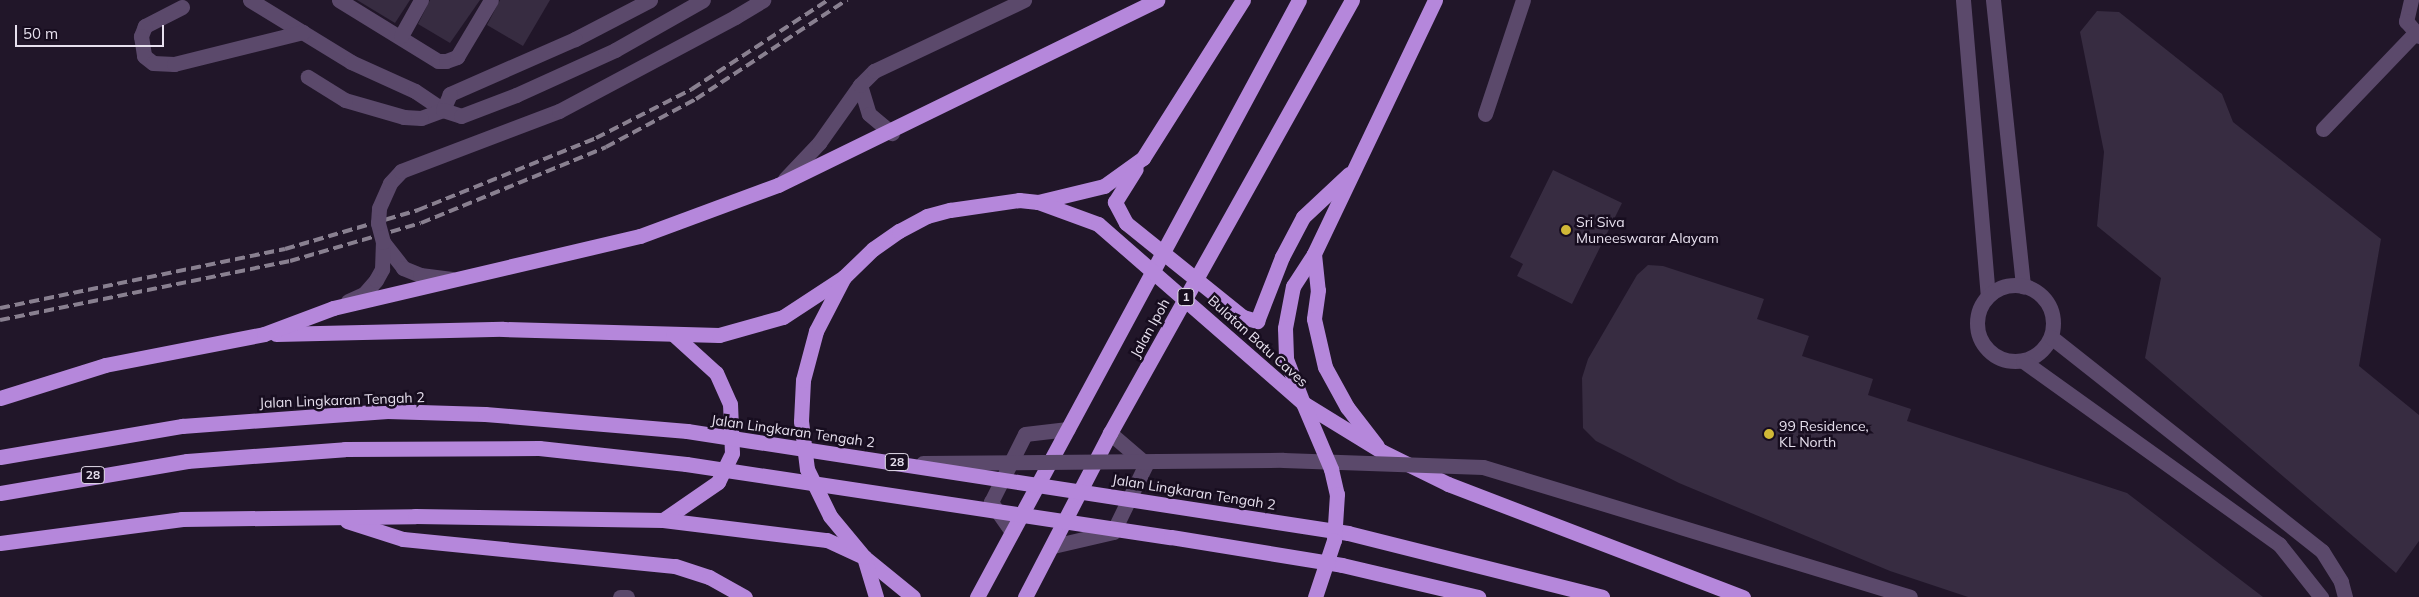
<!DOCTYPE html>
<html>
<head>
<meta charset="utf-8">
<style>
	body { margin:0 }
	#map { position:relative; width:2419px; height:597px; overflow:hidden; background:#211629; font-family:Mulish,sans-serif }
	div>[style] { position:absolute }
	.building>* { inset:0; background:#372c41 }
	.minor>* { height:15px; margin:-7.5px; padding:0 7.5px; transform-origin:7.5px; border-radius:7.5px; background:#5b496b }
	.minor>.ring { margin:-7.5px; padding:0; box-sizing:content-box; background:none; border:15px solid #5b496b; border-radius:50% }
	.highway>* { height:15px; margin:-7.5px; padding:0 7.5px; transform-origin:7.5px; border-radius:7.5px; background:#b587db }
	.rail>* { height:4px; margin-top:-2px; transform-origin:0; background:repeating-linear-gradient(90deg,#898090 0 10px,transparent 0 15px) }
	.minor-bridge>* { height:15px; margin:-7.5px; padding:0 7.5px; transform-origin:7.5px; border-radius:7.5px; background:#5b496b }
	.highway-bridge>* { height:15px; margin:-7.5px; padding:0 7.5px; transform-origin:7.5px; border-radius:7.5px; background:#b587db }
	.dots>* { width:14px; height:14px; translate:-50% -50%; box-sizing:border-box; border:2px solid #170d1f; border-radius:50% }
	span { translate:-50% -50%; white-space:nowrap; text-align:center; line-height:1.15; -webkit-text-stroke:5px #170d1f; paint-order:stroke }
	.shield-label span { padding:1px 4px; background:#170d1f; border:1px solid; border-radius:4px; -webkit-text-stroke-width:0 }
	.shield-label { font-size:12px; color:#e7e0ee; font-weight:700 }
	.poi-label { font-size:14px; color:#e7e0ee }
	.left { translate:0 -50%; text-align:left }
	.street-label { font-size:14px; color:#e7e0ee }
	.scale { position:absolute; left:15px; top:25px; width:149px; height:22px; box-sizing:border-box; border:2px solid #e7e0ee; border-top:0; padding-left:6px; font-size:15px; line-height:18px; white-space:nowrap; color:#e7e0ee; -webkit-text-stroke:4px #170d1f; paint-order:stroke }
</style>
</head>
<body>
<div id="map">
	<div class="building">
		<i style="clip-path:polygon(357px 0,410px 0,395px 23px)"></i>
		<i style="clip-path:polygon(430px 0,480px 0,450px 43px,418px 24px)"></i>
		<i style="clip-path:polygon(500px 0,550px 0,523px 46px,487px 25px)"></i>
		<i style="clip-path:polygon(2097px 11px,2119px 12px,2222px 94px,2233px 122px,2381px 239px,2359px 366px,2419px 415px,2419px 541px,2396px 573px,2145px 358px,2161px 278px,2097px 226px,2104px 152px,2080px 32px)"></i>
		<i style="clip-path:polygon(1553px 170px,1622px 203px,1572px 304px,1517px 276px,1523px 264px,1510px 257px)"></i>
		<i style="clip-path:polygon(1648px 265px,1663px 266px,1764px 299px,1757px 319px,1809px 336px,1802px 356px,1873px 379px,1868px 395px,1911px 409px,1907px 421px,2127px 493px,2263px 597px,1968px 597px,1890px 571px,1679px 483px,1596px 441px,1583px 428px,1582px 378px,1588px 359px,1637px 275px)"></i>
	</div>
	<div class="minor">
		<i style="left:250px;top:0;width:119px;rotate:31.5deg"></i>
		<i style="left:351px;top:62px;width:70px;rotate:24.4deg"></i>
		<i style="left:415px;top:91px;width:34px;rotate:34deg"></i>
		<i style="left:443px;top:110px;width:23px;rotate:160deg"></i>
		<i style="left:421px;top:118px;width:17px;rotate:-177deg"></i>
		<i style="left:404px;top:117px;width:61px;rotate:-163.9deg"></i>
		<i style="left:345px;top:100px;width:44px;rotate:-148.1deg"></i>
		<i style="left:339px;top:0;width:116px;rotate:31.6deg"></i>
		<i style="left:438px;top:61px;width:8px"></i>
		<i style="left:446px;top:61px;width:12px;rotate:-20deg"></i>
		<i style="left:457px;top:57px;width:66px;rotate:-59.2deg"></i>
		<i style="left:650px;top:0;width:85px;rotate:152.5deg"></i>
		<i style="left:575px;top:39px;width:137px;rotate:156.3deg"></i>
		<i style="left:450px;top:94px;width:17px;rotate:114deg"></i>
		<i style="left:443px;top:110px;width:19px;rotate:18deg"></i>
		<i style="left:461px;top:116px;width:59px;rotate:-20.9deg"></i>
		<i style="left:516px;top:95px;width:109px;rotate:-24.4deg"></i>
		<i style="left:615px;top:50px;width:101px;rotate:-29.6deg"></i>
		<i style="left:1963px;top:0;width:297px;rotate:85.2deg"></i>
		<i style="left:1993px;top:0;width:288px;rotate:84deg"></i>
		<i style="left:2411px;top:0;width:22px;rotate:103deg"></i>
		<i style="left:2406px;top:21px;width:20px;rotate:49deg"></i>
		<i style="left:182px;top:7px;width:42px;rotate:152.8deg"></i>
		<i style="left:145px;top:26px;width:11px;rotate:112deg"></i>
		<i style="left:141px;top:36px;width:20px;rotate:81deg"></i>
		<i style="left:144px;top:56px;width:11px;rotate:38deg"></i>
		<i style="left:153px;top:63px;width:21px;rotate:3deg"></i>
		<i style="left:174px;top:64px;width:133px;rotate:-13.9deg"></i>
		<i style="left:735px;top:17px;width:33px;rotate:-31deg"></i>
		<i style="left:401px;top:36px;width:41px;rotate:-60.9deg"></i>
		<i style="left:860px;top:85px;width:30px;rotate:73deg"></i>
		<i style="left:869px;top:114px;width:30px;rotate:40deg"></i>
		<i style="left:1485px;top:114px;width:120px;rotate:-71.6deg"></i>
		<i style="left:2323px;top:129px;width:133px;rotate:-46.2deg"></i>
		<i style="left:785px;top:179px;width:50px;rotate:-46.6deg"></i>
		<i style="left:819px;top:143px;width:71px;rotate:-54.7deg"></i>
		<i style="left:860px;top:85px;width:20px;rotate:-45deg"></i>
		<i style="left:874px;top:71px;width:166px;rotate:-25.3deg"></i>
		<i style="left:383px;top:242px;width:33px;rotate:52deg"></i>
		<i style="left:403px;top:268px;width:18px;rotate:22deg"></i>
		<i style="left:420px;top:275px;width:32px;rotate:7deg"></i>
		<i class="ring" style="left:1977px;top:285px;width:61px;height:61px"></i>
		<i style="left:348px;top:301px;width:17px;rotate:-24deg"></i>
		<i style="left:364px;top:294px;width:18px;rotate:-49deg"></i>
		<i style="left:376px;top:280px;width:13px;rotate:-61deg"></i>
		<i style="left:382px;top:269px;width:27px;rotate:-88deg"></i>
		<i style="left:2051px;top:337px;width:345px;rotate:38.3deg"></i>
		<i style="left:2322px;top:551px;width:36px;rotate:58deg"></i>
		<i style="left:2341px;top:582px;width:16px;rotate:75deg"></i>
		<i style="left:2023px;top:361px;width:315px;rotate:35.6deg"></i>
		<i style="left:2279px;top:544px;width:68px;rotate:51.6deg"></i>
		<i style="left:1483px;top:467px;width:446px;rotate:16.9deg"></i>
		<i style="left:1012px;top:532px;width:37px;rotate:-125deg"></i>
		<i style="left:991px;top:502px;width:76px;rotate:-63.4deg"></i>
		<i style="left:1025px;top:434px;width:43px;rotate:-6.6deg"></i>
		<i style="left:1053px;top:546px;width:62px;rotate:-13.1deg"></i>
		<i style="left:1113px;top:532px;width:76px;rotate:-64.1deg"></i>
		<i style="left:1146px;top:464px;width:48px;rotate:-139.3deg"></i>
		<i style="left:620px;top:597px;width:7px"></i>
	</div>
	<div class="highway">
		<i style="left:1435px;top:0;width:281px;rotate:115.5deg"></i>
		<i style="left:1314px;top:254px;width:38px;rotate:123deg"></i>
		<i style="left:1293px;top:286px;width:43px;rotate:100.8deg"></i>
		<i style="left:1285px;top:328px;width:31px;rotate:88deg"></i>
		<i style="left:1286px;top:359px;width:47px;rotate:68.9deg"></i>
		<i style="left:1303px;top:403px;width:92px;rotate:31.6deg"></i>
		<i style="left:1381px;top:451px;width:75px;rotate:26.2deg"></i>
		<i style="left:1448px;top:484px;width:316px;rotate:21deg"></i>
		<i style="left:1038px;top:202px;width:68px;rotate:-13.6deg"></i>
		<i style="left:1104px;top:186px;width:48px;rotate:-35.7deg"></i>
		<i style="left:1143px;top:158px;width:187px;rotate:-57.7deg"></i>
		<i style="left:1126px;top:223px;width:24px;rotate:-118deg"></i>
		<i style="left:1115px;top:202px;width:39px;rotate:-58deg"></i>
		<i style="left:1314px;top:254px;width:36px;rotate:84deg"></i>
		<i style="left:1318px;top:290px;width:29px;rotate:98deg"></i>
		<i style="left:1314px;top:319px;width:49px;rotate:77.1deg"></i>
		<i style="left:1325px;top:367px;width:46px;rotate:61.2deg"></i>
		<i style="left:1347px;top:407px;width:49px;rotate:52.4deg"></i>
		<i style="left:1243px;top:317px;width:15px;rotate:16deg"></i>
		<i style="left:1257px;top:321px;width:69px;rotate:-68.7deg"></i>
		<i style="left:1282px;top:257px;width:45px;rotate:-62.3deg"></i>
		<i style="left:1303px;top:217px;width:63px;rotate:-43.1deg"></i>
		<i style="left:276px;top:334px;width:227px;rotate:-1.3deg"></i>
		<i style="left:503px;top:329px;width:216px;rotate:1.6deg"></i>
		<i style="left:719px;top:335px;width:66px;rotate:-15.7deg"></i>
		<i style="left:783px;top:317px;width:73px;rotate:-33.3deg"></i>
		<i style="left:0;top:398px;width:110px;rotate:-17.4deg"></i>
		<i style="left:105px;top:365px;width:162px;rotate:-11deg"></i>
		<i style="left:264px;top:334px;width:74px;rotate:-20.6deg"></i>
		<i style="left:333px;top:308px;width:315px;rotate:-13.2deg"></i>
		<i style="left:640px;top:236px;width:147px;rotate:-20.3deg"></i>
		<i style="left:778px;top:185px;width:422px;rotate:-26deg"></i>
		<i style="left:0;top:457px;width:185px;rotate:-9.7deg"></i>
		<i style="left:0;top:493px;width:190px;rotate:-9.7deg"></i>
		<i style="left:663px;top:520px;width:67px;rotate:-34.6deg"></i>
		<i style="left:718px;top:482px;width:32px;rotate:-64deg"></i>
		<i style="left:732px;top:453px;width:49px;rotate:-92.3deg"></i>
		<i style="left:730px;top:404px;width:34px;rotate:-114deg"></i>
		<i style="left:716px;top:373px;width:58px;rotate:-137.8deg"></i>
		<i style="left:347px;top:521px;width:59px;rotate:17.8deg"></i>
		<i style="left:403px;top:539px;width:273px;rotate:5.7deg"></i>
		<i style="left:675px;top:566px;width:36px;rotate:18deg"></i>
		<i style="left:709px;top:577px;width:41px;rotate:29.1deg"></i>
		<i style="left:0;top:543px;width:184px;rotate:-7.5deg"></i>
		<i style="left:182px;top:519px;width:233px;rotate:-0.7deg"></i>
		<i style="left:415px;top:516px;width:248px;rotate:0.9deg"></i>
		<i style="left:663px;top:520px;width:165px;rotate:7deg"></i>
		<i style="left:827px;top:540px;width:41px;rotate:24.7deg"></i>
		<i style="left:864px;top:557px;width:63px;rotate:39.2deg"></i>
		<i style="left:864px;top:557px;width:42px;rotate:73.3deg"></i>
		<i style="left:977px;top:597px;width:678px;rotate:-61.66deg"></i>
		<i style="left:1025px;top:597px;width:185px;rotate:-62.6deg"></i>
		<i style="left:1110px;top:433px;width:496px;rotate:-60.8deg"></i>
	</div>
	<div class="rail">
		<i style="left:0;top:308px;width:291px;rotate:-11.7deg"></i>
		<i style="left:285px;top:249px;width:139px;rotate:-16.3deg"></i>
		<i style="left:418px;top:210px;width:192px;rotate:-22deg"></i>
		<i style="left:596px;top:138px;width:108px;rotate:-27deg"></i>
		<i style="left:692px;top:89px;width:163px;rotate:-33.2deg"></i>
		<i style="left:0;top:320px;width:296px;rotate:-11.5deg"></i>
		<i style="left:290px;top:261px;width:136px;rotate:-16.2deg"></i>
		<i style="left:421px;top:223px;width:200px;rotate:-22.3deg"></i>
		<i style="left:606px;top:147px;width:102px;rotate:-28.1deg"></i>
		<i style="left:696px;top:99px;width:181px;rotate:-33.3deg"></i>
	</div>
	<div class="minor-bridge">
		<i style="left:383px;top:242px;width:20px;rotate:-105deg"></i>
		<i style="left:378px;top:223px;width:15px;rotate:-86deg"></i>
		<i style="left:379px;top:208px;width:27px;rotate:-66deg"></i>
		<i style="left:390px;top:183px;width:16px;rotate:-47deg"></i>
		<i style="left:401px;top:171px;width:169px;rotate:-20.8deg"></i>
		<i style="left:559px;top:111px;width:200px;rotate:-28.1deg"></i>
		<i style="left:923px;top:463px;width:360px;rotate:-0.5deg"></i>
		<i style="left:1283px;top:460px;width:200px;rotate:2deg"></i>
	</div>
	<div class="highway-bridge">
		<i style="left:1126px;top:223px;width:150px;rotate:38.8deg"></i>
		<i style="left:182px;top:426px;width:206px;rotate:-4.2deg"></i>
		<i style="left:387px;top:411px;width:98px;rotate:1.8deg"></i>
		<i style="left:485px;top:414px;width:203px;rotate:4.8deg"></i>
		<i style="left:687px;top:431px;width:669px;rotate:8.77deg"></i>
		<i style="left:1348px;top:533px;width:262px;rotate:14.1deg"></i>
		<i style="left:187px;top:461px;width:158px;rotate:-4.3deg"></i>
		<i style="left:345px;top:449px;width:194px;rotate:-0.3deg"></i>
		<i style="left:539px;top:448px;width:148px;rotate:6.2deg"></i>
		<i style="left:686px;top:464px;width:490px;rotate:8.6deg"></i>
		<i style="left:1171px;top:537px;width:173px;rotate:9.3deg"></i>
		<i style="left:1342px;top:565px;width:140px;rotate:13.2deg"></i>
		<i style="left:864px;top:557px;width:53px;rotate:-129.7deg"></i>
		<i style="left:830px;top:516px;width:52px;rotate:-116.1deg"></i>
		<i style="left:807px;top:469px;width:48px;rotate:-97.1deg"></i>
		<i style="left:801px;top:421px;width:41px;rotate:-87.2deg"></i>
		<i style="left:803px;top:380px;width:51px;rotate:-75.1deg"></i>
		<i style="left:816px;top:331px;width:61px;rotate:-62.6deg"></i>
		<i style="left:844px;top:277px;width:40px;rotate:-44deg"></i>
		<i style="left:873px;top:249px;width:32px;rotate:-35deg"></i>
		<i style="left:899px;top:231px;width:32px;rotate:-28deg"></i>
		<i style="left:927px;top:216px;width:24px;rotate:-15deg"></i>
		<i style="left:950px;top:210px;width:70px;rotate:-8.2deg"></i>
		<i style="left:1019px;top:200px;width:19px;rotate:6deg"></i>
		<i style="left:1038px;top:202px;width:64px;rotate:20.1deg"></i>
		<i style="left:1098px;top:224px;width:272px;rotate:41.1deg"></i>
		<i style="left:1303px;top:403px;width:72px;rotate:67deg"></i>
		<i style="left:1331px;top:469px;width:26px;rotate:77deg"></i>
		<i style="left:1337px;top:494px;width:46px;rotate:93.7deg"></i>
		<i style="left:1334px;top:540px;width:60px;rotate:108.4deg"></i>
	</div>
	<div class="dots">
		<i style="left:1566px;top:230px;background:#d0b837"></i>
		<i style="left:1769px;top:434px;background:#d0b837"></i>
	</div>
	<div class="shield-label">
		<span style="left:1186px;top:297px">1</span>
		<span style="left:897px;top:462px">28</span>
		<span style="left:93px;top:475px">28</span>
	</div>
	<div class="poi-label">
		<span class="left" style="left:1576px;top:230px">Sri Siva<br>Muneeswarar Alayam</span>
		<span class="left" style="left:1779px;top:434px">99 Residence,<br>KL North</span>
	</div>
	<div class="street-label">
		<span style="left:1150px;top:328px;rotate:-61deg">Jalan Ipoh</span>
		<span style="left:1258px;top:341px;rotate:42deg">Bulatan Batu Caves</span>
		<span style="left:342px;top:400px;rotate:-2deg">Jalan Lingkaran Tengah 2</span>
		<span style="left:793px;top:431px;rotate:8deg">Jalan Lingkaran Tengah 2</span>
		<span style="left:1194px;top:492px;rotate:9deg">Jalan Lingkaran Tengah 2</span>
	</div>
	<div class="scale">50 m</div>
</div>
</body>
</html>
